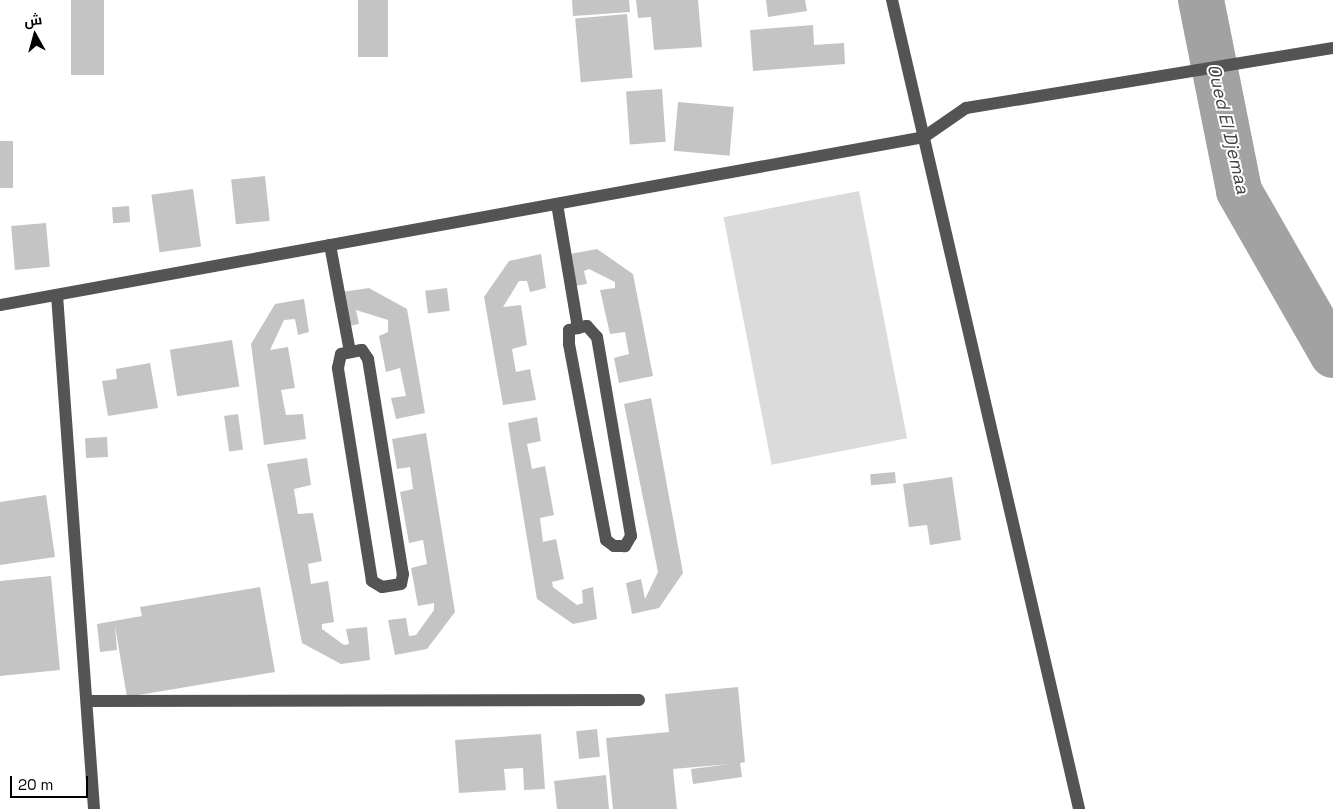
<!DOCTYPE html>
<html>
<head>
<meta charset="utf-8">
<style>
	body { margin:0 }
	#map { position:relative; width:1333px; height:809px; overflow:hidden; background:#fff; font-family:"Space Grotesk",Cairo,sans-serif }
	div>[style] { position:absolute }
	.green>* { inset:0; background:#dbdbdb; transform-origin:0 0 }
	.river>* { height:46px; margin:-23px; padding:0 23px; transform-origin:23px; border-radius:23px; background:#a2a2a2 }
	.building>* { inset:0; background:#c4c4c4; transform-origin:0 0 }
	.minor>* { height:12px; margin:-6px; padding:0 6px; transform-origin:6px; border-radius:6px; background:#545454 }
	span { translate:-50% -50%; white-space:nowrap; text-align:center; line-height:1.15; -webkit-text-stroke:4px #fff; paint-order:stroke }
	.water-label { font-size:18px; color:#434343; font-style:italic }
	.north { position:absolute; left:10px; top:10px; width:50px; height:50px; -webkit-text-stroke:4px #fff; paint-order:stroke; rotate:353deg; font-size:14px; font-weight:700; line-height:20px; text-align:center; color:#000 }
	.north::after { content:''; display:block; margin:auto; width:18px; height:22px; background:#000; clip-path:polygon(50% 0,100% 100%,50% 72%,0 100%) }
	.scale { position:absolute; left:10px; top:776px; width:78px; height:22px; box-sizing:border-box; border:2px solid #000; border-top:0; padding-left:6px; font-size:15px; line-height:18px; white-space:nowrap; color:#000; -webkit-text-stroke:4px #fff; paint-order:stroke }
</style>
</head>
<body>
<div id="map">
	<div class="green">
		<i style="left:859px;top:191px;width:252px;height:138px;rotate:79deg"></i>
	</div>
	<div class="river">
		<i style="left:1201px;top:0;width:195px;rotate:78.7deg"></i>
		<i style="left:1239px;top:191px;width:189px;rotate:60.2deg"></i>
	</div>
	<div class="building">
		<i style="left:71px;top:0;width:33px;height:75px"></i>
		<i style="left:358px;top:0;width:30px;height:57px"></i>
		<i style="clip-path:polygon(572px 0,629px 0,630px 12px,573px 16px)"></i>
		<i style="clip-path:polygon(636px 0,698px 0,702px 47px,654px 50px,651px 17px,638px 18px)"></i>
		<i style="clip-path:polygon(766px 0,805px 0,807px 11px,768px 17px)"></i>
		<i style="left:627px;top:14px;width:64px;height:52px;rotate:85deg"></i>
		<i style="clip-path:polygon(813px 25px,814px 45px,844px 43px,845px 64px,753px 71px,750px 30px)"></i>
		<i style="left:662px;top:89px;width:53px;height:36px;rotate:86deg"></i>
		<i style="left:678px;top:102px;width:56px;height:49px;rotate:5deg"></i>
		<i style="left:0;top:141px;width:13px;height:47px"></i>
		<i style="left:265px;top:176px;width:45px;height:34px;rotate:84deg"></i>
		<i style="left:193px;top:189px;width:58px;height:42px;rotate:82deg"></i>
		<i style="left:129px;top:206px;width:16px;height:17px;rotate:86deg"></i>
		<i style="left:46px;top:223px;width:44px;height:35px;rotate:85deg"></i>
		<i style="clip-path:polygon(597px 249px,633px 274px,653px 376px,619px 383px,614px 358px,629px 354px,625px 332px,610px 334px,600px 290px,615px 288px,615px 282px,589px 269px,584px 271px,587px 284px,574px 286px,570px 254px)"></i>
		<i style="clip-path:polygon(541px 254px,546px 288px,530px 292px,527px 281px,519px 281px,503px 307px,521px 305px,527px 345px,512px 349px,516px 372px,530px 369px,536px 400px,503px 405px,484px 297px,509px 261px)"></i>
		<i style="clip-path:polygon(369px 288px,407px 309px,425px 413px,396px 419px,391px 398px,406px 396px,400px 368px,386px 372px,379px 336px,388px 332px,388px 320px,356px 310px,359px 324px,348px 326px,342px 292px)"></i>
		<i style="left:447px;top:288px;width:23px;height:22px;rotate:83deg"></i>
		<i style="clip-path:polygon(304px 299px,309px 332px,298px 335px,295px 319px,284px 320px,270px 350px,288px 347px,295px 388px,281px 390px,286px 415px,303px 414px,306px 439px,264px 445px,251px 344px,275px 304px)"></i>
		<i style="left:232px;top:340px;width:47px;height:63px;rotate:81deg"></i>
		<i style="clip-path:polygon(150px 363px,158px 408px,108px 416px,102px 381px,117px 379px,116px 369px)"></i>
		<i style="clip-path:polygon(651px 398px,683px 573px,659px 608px,632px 614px,626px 583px,641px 579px,645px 599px,658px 572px,624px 404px)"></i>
		<i style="left:238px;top:414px;width:36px;height:14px;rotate:82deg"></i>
		<i style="clip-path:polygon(537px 417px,541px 441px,527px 444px,532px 469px,545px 466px,554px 515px,540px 518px,543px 542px,556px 539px,564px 579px,552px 582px,553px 587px,577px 605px,583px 603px,582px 590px,593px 587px,597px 619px,573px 624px,537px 599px,508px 423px)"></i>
		<i style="clip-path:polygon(426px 433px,455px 612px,427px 649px,395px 655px,388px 620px,406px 618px,409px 636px,416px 635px,434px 610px,434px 603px,418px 606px,411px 568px,427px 564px,423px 540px,409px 543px,400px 492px,413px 489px,410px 467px,397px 469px,392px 439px)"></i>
		<i style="left:107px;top:437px;width:20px;height:22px;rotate:87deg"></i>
		<i style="clip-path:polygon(307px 458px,311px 485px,294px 489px,298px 514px,313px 513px,322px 561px,308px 564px,311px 584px,328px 581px,334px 622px,322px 624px,322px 629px,344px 645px,349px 644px,346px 629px,367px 627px,370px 660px,341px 664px,302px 643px,267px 464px)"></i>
		<i style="left:895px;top:472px;width:11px;height:25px;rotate:85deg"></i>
		<i style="clip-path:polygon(952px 477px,961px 540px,930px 545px,927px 525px,909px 527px,903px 484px)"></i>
		<i style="clip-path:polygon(46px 495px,55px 557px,0 565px,0 502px)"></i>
		<i style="clip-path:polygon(51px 576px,60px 670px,0 676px,0 581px)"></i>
		<i style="clip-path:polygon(260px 587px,275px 672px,127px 697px,115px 626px,117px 650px,100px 652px,97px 624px,142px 616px,140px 607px)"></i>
		<i style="clip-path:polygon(738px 687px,745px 762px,740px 763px,742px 777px,693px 784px,691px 769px,730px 764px,673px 769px,677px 809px,613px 809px,606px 738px,669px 732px,665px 694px)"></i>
		<i style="left:597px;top:729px;width:28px;height:21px;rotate:84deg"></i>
		<i style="clip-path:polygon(541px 734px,545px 789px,524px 790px,523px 768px,504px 769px,506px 790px,459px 793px,455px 740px)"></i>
		<i style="clip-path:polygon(606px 775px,609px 809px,557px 809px,554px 781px)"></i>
	</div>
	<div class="minor">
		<i style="left:892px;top:0;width:830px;rotate:76.98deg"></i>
		<i style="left:557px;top:204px;width:126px;rotate:80.4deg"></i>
		<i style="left:330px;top:245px;width:109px;rotate:79.4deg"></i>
		<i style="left:57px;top:295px;width:515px;rotate:85.88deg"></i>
		<i style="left:0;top:305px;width:939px;rotate:-10.3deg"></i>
		<i style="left:924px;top:137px;width:51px;rotate:-34.6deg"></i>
		<i style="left:966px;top:108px;width:372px;rotate:-9.3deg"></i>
		<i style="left:587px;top:326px;width:15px;rotate:48deg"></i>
		<i style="left:597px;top:337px;width:202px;rotate:80.3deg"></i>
		<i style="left:631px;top:536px;width:12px;rotate:121deg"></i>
		<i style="left:625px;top:546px;width:11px;rotate:180deg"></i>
		<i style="left:614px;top:546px;width:10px;rotate:-143deg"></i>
		<i style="left:606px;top:540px;width:199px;rotate:-100.7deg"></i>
		<i style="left:569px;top:344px;width:14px;rotate:-90deg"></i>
		<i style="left:569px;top:330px;width:18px;rotate:-13deg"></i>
		<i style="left:362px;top:350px;width:11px;rotate:56deg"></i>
		<i style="left:368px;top:359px;width:218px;rotate:80.8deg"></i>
		<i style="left:403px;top:574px;width:10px;rotate:101deg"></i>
		<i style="left:401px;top:584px;width:19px;rotate:171deg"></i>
		<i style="left:382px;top:587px;width:12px;rotate:-149deg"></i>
		<i style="left:372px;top:581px;width:216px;rotate:-99.1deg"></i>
		<i style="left:338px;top:368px;width:14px;rotate:-78deg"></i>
		<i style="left:341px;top:354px;width:21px;rotate:-11deg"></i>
		<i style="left:88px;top:701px;width:551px;rotate:-0.1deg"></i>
	</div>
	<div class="water-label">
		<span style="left:1228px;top:129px;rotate:77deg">Oued El Djemaa</span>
	</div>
	<div class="north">ش</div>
	<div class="scale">20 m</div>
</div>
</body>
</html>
